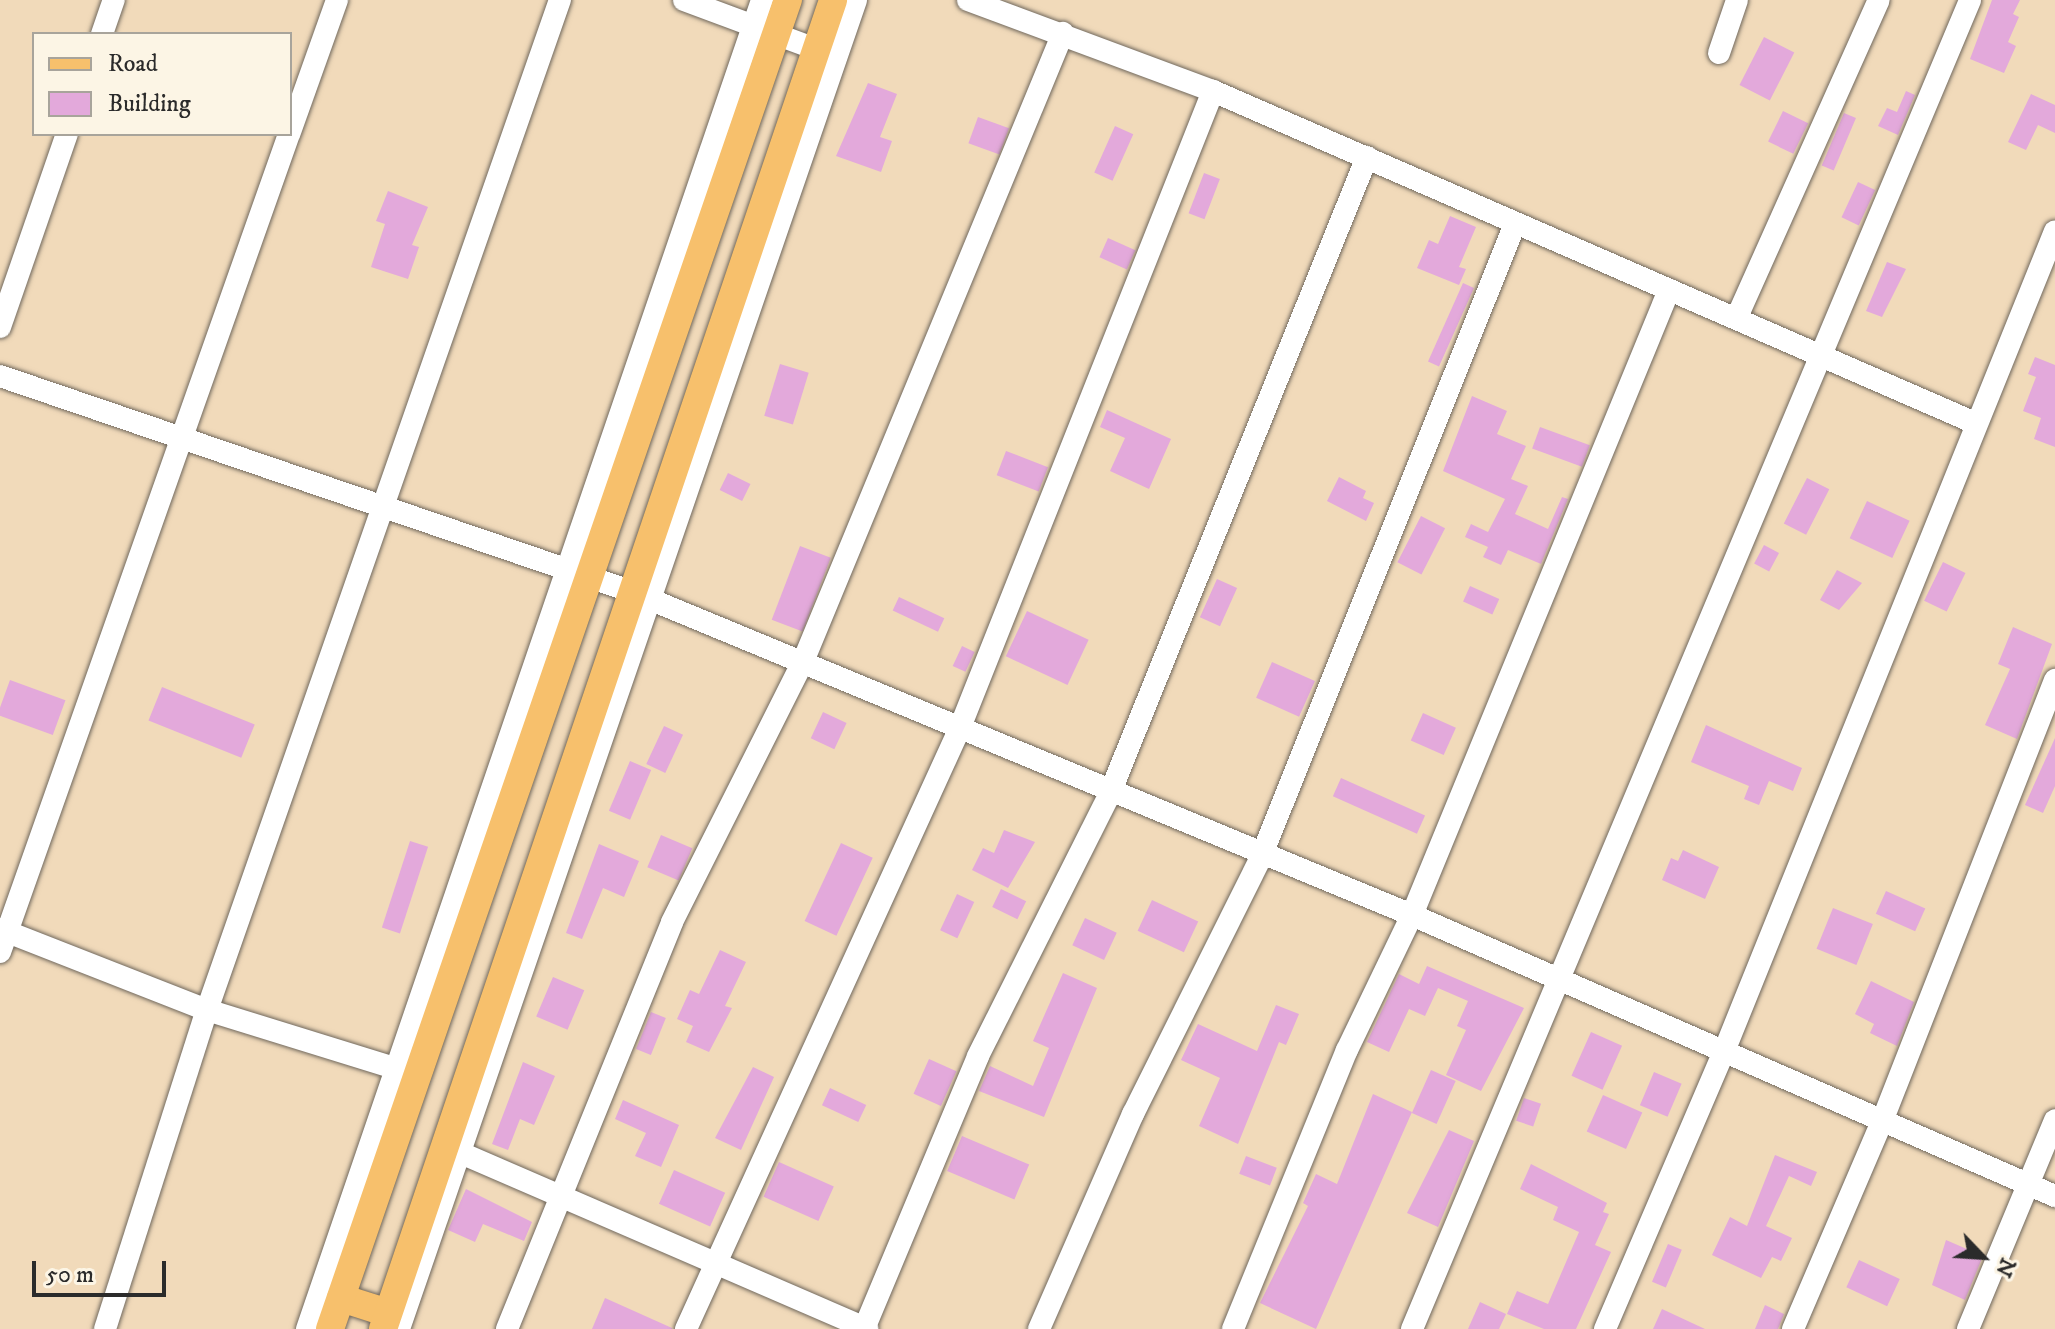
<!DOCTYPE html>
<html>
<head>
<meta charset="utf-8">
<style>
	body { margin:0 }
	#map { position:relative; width:2055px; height:1329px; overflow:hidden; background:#f1daba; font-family:"IM FELL DW Pica",serif }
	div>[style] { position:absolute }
	.building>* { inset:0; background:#e3a9db; transform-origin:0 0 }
	.roads { filter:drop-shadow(0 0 2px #70685d) drop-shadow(0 0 2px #70685d) }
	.minor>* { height:22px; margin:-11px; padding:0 11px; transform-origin:11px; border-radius:11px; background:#fff }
	.major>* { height:28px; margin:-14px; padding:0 14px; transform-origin:14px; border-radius:14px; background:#f7c06c }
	span { translate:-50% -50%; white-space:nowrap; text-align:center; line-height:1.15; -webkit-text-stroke:7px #fcf5e5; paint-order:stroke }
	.legend { position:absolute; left:32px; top:32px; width:260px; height:104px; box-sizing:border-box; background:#fcf5e5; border:2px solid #a8a49b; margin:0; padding:10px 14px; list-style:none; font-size:24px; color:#2b2b2b }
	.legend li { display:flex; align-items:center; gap:16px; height:40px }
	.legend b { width:40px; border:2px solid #a8a49b }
	.north { position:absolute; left:1943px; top:1217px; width:80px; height:80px; -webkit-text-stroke:6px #fcf5e5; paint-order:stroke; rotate:115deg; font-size:22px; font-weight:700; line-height:32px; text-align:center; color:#2b2b2b }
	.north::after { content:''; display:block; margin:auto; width:28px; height:36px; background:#2b2b2b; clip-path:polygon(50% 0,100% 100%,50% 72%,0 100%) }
	.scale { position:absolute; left:32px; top:1261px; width:134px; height:36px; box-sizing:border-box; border:4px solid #2b2b2b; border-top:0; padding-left:10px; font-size:24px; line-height:28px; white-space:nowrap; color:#2b2b2b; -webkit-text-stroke:6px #fcf5e5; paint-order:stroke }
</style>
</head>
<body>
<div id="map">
	<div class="building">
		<i style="clip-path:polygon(1992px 0,2020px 0,2013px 14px,2019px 17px,2008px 42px,2016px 46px,2004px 73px,1970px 59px)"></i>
		<i style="left:1764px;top:37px;width:34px;height:54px;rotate:27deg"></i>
		<i style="clip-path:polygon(868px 83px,897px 94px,880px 137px,892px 141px,881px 172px,836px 156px)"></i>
		<i style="clip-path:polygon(1906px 91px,1915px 95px,1898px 135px,1878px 126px,1887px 108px,1897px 112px)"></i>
		<i style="clip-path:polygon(2031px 94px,2055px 105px,2055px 133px,2038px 125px,2026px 150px,2008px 142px)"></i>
		<i style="left:1783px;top:111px;width:28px;height:34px;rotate:26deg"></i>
		<i style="left:1844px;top:113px;width:13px;height:57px;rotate:23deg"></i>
		<i style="left:978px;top:117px;width:33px;height:28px;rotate:20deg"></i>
		<i style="left:1115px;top:126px;width:20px;height:51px;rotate:24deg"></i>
		<i style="left:1204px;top:173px;width:17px;height:43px;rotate:21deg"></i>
		<i style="left:1858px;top:182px;width:19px;height:39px;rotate:25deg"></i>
		<i style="clip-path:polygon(388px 191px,428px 207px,412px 245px,419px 247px,408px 279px,371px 267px,385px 224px,376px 221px)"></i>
		<i style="clip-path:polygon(1450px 216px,1476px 227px,1459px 267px,1466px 269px,1459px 285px,1417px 268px,1429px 240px,1438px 244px)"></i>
		<i style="left:1108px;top:238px;width:30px;height:21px;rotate:24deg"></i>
		<i style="clip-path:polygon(1887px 262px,1906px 269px,1882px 317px,1866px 311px)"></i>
		<i style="left:1463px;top:283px;width:12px;height:86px;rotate:24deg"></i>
		<i style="clip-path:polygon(2035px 357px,2055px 365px,2055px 447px,2034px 439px,2041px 418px,2023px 411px,2036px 377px,2028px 374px)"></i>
		<i style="left:780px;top:364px;width:30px;height:54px;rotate:17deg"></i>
		<i style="clip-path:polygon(1472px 396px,1507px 411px,1497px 434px,1526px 446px,1511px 479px,1528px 486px,1515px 514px,1548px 529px,1562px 497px,1568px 499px,1541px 564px,1508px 550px,1501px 565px,1483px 557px,1488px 547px,1465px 537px,1471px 524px,1488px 532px,1505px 499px,1443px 471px)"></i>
		<i style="clip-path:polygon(1107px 410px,1171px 439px,1149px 489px,1110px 471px,1125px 438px,1100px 427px)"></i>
		<i style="left:1540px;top:427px;width:53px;height:23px;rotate:20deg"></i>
		<i style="left:1006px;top:451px;width:45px;height:26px;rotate:21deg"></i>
		<i style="left:728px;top:473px;width:25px;height:19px;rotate:26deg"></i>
		<i style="clip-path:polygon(1339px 477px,1366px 491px,1363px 498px,1374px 503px,1366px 521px,1327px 501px)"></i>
		<i style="left:1807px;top:478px;width:25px;height:51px;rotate:27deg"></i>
		<i style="left:1867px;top:501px;width:47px;height:41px;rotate:25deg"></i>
		<i style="left:1421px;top:516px;width:27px;height:52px;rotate:27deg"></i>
		<i style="left:1764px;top:545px;width:17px;height:21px;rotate:28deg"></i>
		<i style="left:800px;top:546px;width:33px;height:79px;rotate:21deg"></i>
		<i style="left:1943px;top:562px;width:25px;height:43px;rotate:26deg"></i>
		<i style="clip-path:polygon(1837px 570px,1862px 583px,1839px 610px,1820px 600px)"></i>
		<i style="left:1217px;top:579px;width:22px;height:42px;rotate:24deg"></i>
		<i style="left:1470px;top:586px;width:32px;height:17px;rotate:24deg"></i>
		<i style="left:899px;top:597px;width:50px;height:15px;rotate:25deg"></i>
		<i style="left:1027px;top:611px;width:68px;height:50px;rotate:25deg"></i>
		<i style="clip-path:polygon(2013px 627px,2052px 644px,2017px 739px,1985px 725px,2010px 669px,1998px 664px)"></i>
		<i style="left:962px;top:646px;width:14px;height:22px;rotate:25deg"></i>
		<i style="left:1272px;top:662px;width:47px;height:39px;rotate:24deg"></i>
		<i style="left:10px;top:680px;width:59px;height:37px;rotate:20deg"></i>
		<i style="left:162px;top:687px;width:100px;height:36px;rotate:22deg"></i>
		<i style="left:823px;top:712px;width:26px;height:29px;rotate:25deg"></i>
		<i style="left:1423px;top:713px;width:36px;height:30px;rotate:24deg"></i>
		<i style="clip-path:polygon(1706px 725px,1802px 768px,1793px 791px,1769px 781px,1759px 805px,1744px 799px,1749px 786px,1691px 762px)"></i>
		<i style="left:664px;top:726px;width:21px;height:42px;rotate:25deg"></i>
		<i style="clip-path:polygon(2055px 738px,2055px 786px,2043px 813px,2025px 805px)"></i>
		<i style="left:630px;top:761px;width:23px;height:54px;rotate:23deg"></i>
		<i style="left:1341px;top:778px;width:92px;height:20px;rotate:24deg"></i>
		<i style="clip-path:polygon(1004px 830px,1035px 842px,1008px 888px,972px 870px,983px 848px,994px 853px)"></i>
		<i style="left:661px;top:835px;width:34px;height:35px;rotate:23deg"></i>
		<i style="left:410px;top:841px;width:19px;height:91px;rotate:18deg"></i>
		<i style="left:841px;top:843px;width:35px;height:86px;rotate:25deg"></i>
		<i style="clip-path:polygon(599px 844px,639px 861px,624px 897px,603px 888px,582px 939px,566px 933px)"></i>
		<i style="clip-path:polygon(1683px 850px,1719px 867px,1705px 899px,1662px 880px,1671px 858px,1678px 861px)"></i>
		<i style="left:1001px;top:889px;width:28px;height:20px;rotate:26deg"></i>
		<i style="left:1886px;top:891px;width:43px;height:25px;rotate:24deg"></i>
		<i style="left:957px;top:894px;width:19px;height:40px;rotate:25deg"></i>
		<i style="left:1152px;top:900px;width:51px;height:34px;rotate:25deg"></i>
		<i style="left:1833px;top:908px;width:43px;height:44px;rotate:22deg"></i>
		<i style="left:1085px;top:918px;width:35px;height:30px;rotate:25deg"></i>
		<i style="clip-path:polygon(720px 950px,746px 962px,725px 1006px,732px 1008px,709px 1052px,686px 1042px,693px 1026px,677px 1019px,690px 990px,699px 994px)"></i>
		<i style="clip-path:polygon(1427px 966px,1524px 1008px,1481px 1091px,1446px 1075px,1466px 1030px,1457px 1026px,1468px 1001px,1438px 988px,1425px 1016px,1409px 1009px,1389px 1052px,1367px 1042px,1399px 974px,1419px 984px)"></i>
		<i style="clip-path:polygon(1063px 973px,1097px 988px,1044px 1117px,979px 1091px,990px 1066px,1033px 1086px,1049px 1048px,1033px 1041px)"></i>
		<i style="left:553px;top:977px;width:34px;height:43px;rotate:23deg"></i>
		<i style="clip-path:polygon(1871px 981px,1914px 1002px,1897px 1046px,1870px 1033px,1874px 1024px,1855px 1014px)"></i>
		<i style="clip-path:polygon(1276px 1005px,1299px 1014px,1286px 1045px,1279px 1042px,1238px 1144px,1199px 1126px,1220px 1078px,1181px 1060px,1198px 1024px,1257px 1051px)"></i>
		<i style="left:651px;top:1012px;width:16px;height:40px;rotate:22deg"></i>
		<i style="left:1591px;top:1032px;width:34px;height:48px;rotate:24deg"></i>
		<i style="left:929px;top:1059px;width:30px;height:38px;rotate:24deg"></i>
		<i style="clip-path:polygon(523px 1062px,555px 1076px,534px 1125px,520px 1119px,508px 1150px,492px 1144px)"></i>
		<i style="clip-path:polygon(753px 1067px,774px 1077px,741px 1150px,715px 1138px)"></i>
		<i style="left:1431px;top:1070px;width:27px;height:47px;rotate:24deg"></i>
		<i style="left:1654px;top:1072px;width:30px;height:36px;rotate:23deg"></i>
		<i style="left:830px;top:1088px;width:40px;height:19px;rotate:25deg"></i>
		<i style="clip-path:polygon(1373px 1094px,1412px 1112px,1316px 1329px,1260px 1303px,1308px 1206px,1303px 1203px,1316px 1174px,1337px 1184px)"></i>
		<i style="left:1603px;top:1095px;width:43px;height:40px;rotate:24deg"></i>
		<i style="left:1524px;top:1098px;width:18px;height:24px;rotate:19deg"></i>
		<i style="clip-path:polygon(623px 1100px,679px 1125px,661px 1167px,635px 1156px,646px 1133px,615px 1119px)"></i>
		<i style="clip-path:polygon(1449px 1130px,1474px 1141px,1438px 1227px,1407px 1213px)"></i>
		<i style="left:962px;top:1136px;width:73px;height:38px;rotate:23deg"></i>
		<i style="clip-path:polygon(1775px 1155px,1817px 1172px,1811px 1186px,1789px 1176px,1766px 1226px,1792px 1238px,1781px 1261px,1772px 1257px,1761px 1278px,1712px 1255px,1730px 1217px,1747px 1226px)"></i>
		<i style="left:1246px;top:1156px;width:33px;height:19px;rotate:21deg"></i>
		<i style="left:779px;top:1162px;width:60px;height:38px;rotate:24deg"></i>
		<i style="clip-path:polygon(1531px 1164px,1607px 1203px,1603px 1212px,1609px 1214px,1595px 1245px,1611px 1252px,1576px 1329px,1544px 1329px,1507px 1314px,1517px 1291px,1548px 1304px,1579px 1232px,1553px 1220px,1558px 1207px,1520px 1189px)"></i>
		<i style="left:674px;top:1170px;width:56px;height:37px;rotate:24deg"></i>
		<i style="clip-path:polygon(466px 1189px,532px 1222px,524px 1241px,483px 1224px,475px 1242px,448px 1230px)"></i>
		<i style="clip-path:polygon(1946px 1240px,1983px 1256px,1965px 1300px,1932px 1285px)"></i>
		<i style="left:1668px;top:1244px;width:15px;height:41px;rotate:23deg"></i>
		<i style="left:1859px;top:1260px;width:45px;height:30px;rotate:25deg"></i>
		<i style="clip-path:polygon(605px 1298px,672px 1328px,672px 1329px,592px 1329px)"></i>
		<i style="clip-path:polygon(1480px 1302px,1506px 1314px,1499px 1329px,1468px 1329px)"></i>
		<i style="clip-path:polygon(1765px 1305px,1784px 1314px,1778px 1329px,1755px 1329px)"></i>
		<i style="clip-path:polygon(1662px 1309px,1705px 1329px,1653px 1329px)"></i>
	</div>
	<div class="roads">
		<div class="minor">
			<i style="left:684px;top:0;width:141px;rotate:20.4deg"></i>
			<i style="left:968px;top:0;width:261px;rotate:20.4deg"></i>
			<i style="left:1213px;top:91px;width:831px;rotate:23.54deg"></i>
			<i style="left:102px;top:34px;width:36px;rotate:-71deg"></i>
			<i style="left:1719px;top:53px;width:56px;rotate:-71.2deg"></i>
			<i style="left:290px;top:132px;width:140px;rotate:-70.4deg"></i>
			<i style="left:1737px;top:317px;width:347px;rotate:-65.9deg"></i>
			<i style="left:0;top:327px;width:204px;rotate:-70.9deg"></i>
			<i style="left:0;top:376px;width:666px;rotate:18.84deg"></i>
			<i style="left:630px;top:591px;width:846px;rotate:22.51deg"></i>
			<i style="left:1412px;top:915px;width:702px;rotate:23.61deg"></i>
			<i style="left:0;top:929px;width:222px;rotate:21.4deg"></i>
			<i style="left:207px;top:1010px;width:213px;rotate:17.2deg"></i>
			<i style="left:0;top:952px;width:868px;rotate:-70.54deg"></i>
			<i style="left:447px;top:1147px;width:458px;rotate:23.4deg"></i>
			<i style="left:105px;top:1329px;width:335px;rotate:-72.3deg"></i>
			<i style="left:207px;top:1010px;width:1070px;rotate:-70.74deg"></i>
			<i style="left:307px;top:1329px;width:1405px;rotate:-71.1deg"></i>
			<i style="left:399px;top:1329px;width:1405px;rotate:-71.02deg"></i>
			<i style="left:507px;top:1329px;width:439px;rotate:-67.9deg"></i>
			<i style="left:672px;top:922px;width:289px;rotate:-63.3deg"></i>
			<i style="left:802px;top:664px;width:683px;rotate:-67.53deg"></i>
			<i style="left:686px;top:1329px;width:658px;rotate:-65.5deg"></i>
			<i style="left:959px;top:730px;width:688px;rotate:-68.32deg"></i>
			<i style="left:864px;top:1329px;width:296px;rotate:-67.3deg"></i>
			<i style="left:978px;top:1056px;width:294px;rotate:-63.3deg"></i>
			<i style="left:1110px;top:793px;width:686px;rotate:-68deg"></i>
			<i style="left:1039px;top:1329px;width:235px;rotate:-66.4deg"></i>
			<i style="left:1133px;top:1114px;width:287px;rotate:-63.5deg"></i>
			<i style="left:1261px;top:857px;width:682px;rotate:-68.14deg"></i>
			<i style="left:1233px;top:1329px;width:301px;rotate:-67.8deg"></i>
			<i style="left:1347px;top:1050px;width:150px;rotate:-64.3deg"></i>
			<i style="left:1412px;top:915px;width:676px;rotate:-67.65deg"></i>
			<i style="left:1412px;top:1329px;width:1441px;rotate:-67.22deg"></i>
			<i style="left:1605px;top:1329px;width:299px;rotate:-66.8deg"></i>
			<i style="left:1723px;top:1054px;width:887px;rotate:-68.03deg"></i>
			<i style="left:1793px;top:1329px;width:223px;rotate:-66.8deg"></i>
			<i style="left:1881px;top:1124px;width:477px;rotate:-68.6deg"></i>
			<i style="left:1968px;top:1329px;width:226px;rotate:-67.4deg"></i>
		</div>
		<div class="major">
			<i style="left:341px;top:1298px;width:49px;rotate:17.7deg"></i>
			<i style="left:330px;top:1329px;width:1406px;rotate:-70.99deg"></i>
			<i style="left:383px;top:1329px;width:1403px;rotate:-71.29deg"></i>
		</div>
	</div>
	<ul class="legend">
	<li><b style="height:10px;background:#f7c06c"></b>Road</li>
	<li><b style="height:22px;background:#e3a9db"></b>Building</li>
	</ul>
	<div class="north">N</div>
	<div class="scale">50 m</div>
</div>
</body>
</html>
